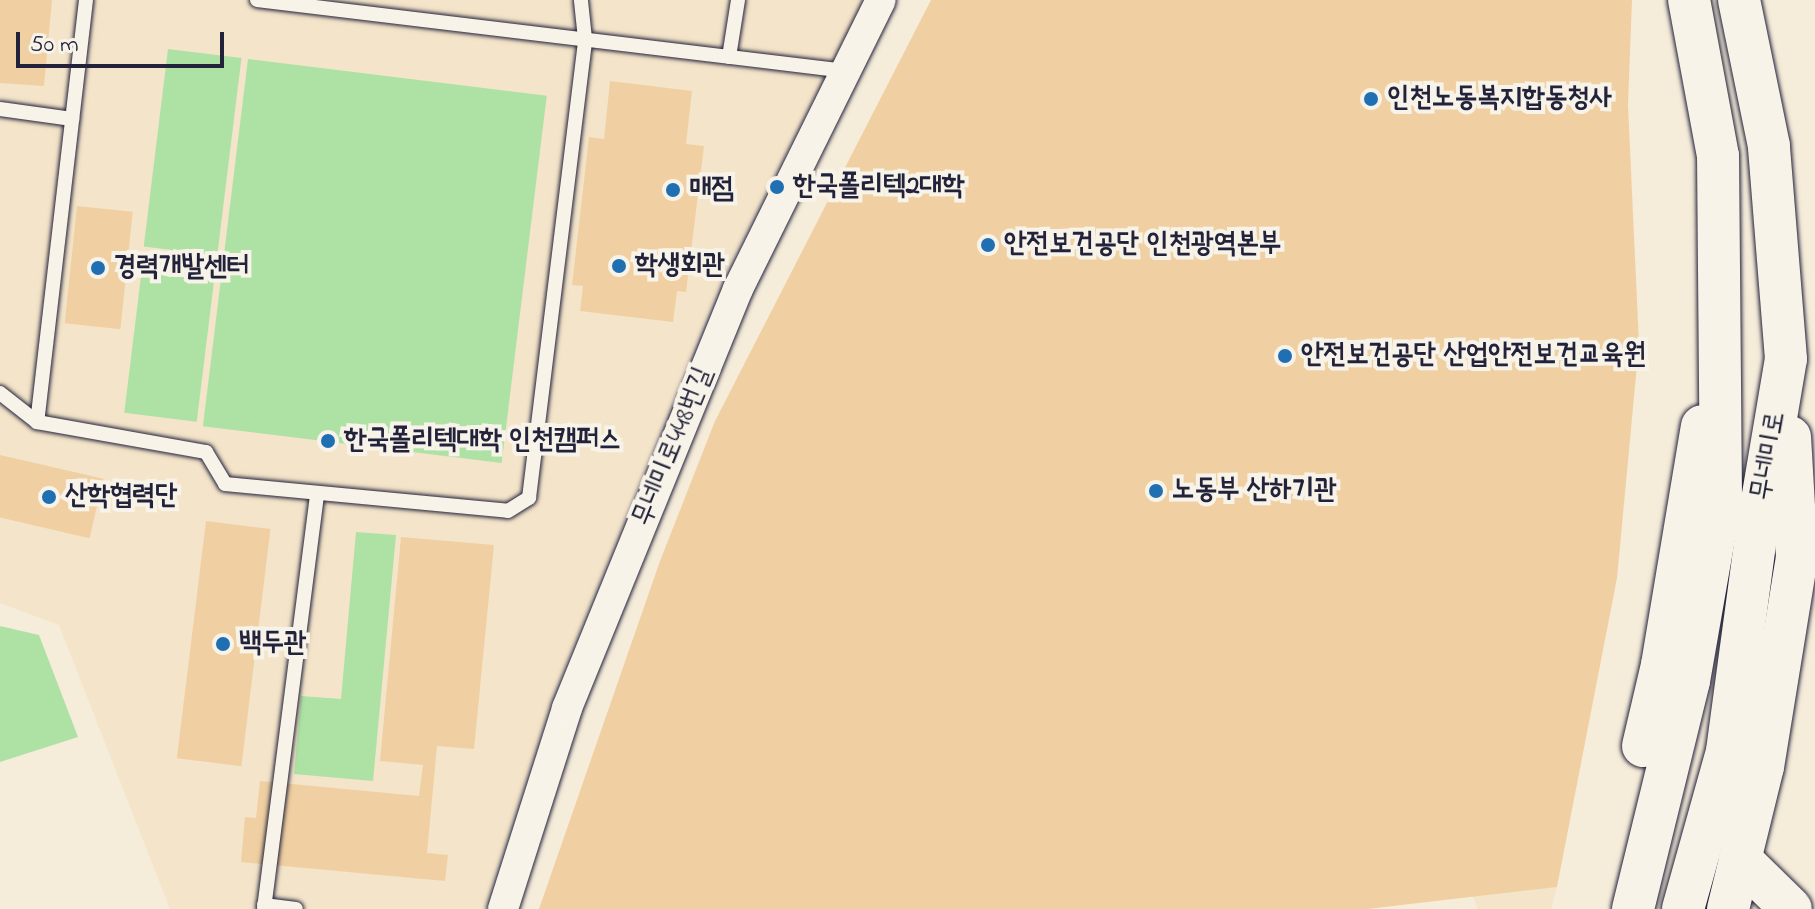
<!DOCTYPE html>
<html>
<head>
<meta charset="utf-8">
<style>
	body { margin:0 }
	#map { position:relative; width:1815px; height:909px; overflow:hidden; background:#f6ecda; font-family:"Indie Flower","Poor Story",sans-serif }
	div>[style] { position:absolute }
	.built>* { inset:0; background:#f4e4c9 }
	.green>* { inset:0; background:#ade2a4; transform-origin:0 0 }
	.building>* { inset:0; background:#f0d0a2; transform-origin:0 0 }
	.roads { filter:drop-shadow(0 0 2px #22223b) drop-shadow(0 0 2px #22223b) }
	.lane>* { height:14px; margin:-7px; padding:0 7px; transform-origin:7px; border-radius:7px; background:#f7f3e8 }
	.street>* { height:30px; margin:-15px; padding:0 15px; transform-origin:15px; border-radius:15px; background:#f7f3e8 }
	.secondary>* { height:42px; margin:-21px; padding:0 21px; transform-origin:21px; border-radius:21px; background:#f7f3e8 }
	.dots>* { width:22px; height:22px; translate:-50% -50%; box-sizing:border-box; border:4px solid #f7f3e8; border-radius:50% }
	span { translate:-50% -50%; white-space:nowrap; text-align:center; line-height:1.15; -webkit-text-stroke:8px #f7f3e8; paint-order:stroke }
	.poi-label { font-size:28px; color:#22223b; font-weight:700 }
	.left { translate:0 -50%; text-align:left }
	.street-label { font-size:28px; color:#22223b }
	.scale { position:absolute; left:16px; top:32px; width:208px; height:36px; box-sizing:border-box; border:4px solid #22223b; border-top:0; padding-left:10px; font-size:24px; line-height:28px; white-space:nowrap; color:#22223b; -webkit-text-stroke:6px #f7f3e8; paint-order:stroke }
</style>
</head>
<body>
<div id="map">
	<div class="built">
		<i style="clip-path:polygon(0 0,864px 0,721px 280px,550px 703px,484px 909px,170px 909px,59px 625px,0 603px)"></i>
		<i style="clip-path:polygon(1557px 887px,1551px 909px,1478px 909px,1472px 894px)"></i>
	</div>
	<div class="green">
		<i style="left:168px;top:49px;width:74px;height:199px;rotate:7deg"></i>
		<i style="left:248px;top:59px;width:301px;height:370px;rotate:7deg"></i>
		<i style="left:144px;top:252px;width:73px;height:162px;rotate:7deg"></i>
		<i style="clip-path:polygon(356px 532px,396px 535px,373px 781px,294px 774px,301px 696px,341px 699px)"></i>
		<i style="clip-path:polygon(0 626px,39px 635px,78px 737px,0 762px)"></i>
	</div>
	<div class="building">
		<i style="clip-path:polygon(0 0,52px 0,44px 86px,0 83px)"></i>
		<i style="clip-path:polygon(931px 0,1632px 0,1628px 105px,1639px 344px,1617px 578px,1557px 887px,1367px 909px,539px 909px,660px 561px,715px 421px)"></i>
		<i style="clip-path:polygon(610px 81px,692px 91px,686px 144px,704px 146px,686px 292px,677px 291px,673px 322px,580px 311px,583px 286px,572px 285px,589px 137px,604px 139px)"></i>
		<i style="left:77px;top:206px;width:56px;height:118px;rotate:6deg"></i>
		<i style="left:0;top:455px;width:106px;height:61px;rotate:13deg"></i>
		<i style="left:206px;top:521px;width:65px;height:239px;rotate:7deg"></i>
		<i style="clip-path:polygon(401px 537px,494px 545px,474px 749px,437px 746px,427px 853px,448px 855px,445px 881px,241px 862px,245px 817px,256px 818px,260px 781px,419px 796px,423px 765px,380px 761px)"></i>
	</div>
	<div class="roads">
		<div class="lane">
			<i style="left:86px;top:0;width:425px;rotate:96.6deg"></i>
			<i style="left:37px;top:422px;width:172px;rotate:10.1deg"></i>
			<i style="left:206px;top:452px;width:37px;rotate:59deg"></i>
			<i style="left:225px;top:484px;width:284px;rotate:5.4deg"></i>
			<i style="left:508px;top:511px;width:25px;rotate:-32deg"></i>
			<i style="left:529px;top:498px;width:462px;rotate:-83deg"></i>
			<i style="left:585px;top:39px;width:39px;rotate:-96deg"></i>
			<i style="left:257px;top:0;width:593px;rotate:6.87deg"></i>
			<i style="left:729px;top:57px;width:58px;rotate:-81deg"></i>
			<i style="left:0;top:109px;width:73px;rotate:7.9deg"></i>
			<i style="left:0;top:393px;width:47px;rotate:38.1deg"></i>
			<i style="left:264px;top:905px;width:32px;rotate:7deg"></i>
			<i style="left:264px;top:909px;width:419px;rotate:-82.7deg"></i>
		</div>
		<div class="street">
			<i style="left:503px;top:909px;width:211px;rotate:-72.3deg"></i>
			<i style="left:567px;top:708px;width:453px;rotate:-67.8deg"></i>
			<i style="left:738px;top:289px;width:322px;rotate:-63.7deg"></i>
		</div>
		<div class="secondary">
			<i style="left:1643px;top:746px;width:83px;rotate:-76.8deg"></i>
			<i style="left:1662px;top:665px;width:242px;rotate:-80.5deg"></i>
			<i style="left:1740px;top:859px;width:71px;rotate:44.4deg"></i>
			<i style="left:1633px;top:909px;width:235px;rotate:-76.2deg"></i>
			<i style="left:1689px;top:681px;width:187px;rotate:-80.1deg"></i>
			<i style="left:1721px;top:497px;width:341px;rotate:-90.5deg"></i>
			<i style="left:1718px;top:156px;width:159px;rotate:-100.5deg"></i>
			<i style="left:1683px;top:909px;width:164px;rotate:-74.4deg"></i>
			<i style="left:1727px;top:751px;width:223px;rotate:-82.3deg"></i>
			<i style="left:1757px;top:530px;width:173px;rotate:-80.4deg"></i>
			<i style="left:1786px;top:359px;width:214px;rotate:-94.6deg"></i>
			<i style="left:1769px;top:146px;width:149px;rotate:-101.6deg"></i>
			<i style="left:1728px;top:909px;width:146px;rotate:-76.2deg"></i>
			<i style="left:1763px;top:767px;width:212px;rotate:-80.8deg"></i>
			<i style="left:1797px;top:558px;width:121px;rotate:-93.3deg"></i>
		</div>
	</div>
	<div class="dots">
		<i style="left:1371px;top:99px;background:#1f6fb2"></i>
		<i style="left:777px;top:187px;background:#1f6fb2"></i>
		<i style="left:673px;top:190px;background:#1f6fb2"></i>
		<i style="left:988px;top:245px;background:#1f6fb2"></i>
		<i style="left:619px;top:266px;background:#1f6fb2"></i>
		<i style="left:98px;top:268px;background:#1f6fb2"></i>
		<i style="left:1285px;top:356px;background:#1f6fb2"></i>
		<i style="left:328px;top:441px;background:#1f6fb2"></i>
		<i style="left:1156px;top:491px;background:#1f6fb2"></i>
		<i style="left:49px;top:497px;background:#1f6fb2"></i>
		<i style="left:223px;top:644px;background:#1f6fb2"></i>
	</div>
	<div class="poi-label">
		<span class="left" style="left:1387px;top:99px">인천노동복지합동청사</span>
		<span class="left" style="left:793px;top:187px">한국폴리텍2대학</span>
		<span class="left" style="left:689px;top:190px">매점</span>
		<span class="left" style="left:1004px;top:245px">안전보건공단 인천광역본부</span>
		<span class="left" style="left:635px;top:266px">학생회관</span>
		<span class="left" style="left:114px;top:268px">경력개발센터</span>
		<span class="left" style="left:1301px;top:356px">안전보건공단 산업안전보건교육원</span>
		<span class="left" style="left:344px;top:441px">한국폴리텍대학 인천캠퍼스</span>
		<span class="left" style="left:1172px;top:491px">노동부 산하기관</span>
		<span class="left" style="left:65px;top:497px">산학협력단</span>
		<span class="left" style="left:239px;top:644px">백두관</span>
	</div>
	<div class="street-label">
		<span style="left:674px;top:447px;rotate:-68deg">무네미로448번길</span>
		<span style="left:1770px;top:456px;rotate:-80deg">무네미로</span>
	</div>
	<div class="scale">50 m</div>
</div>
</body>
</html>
